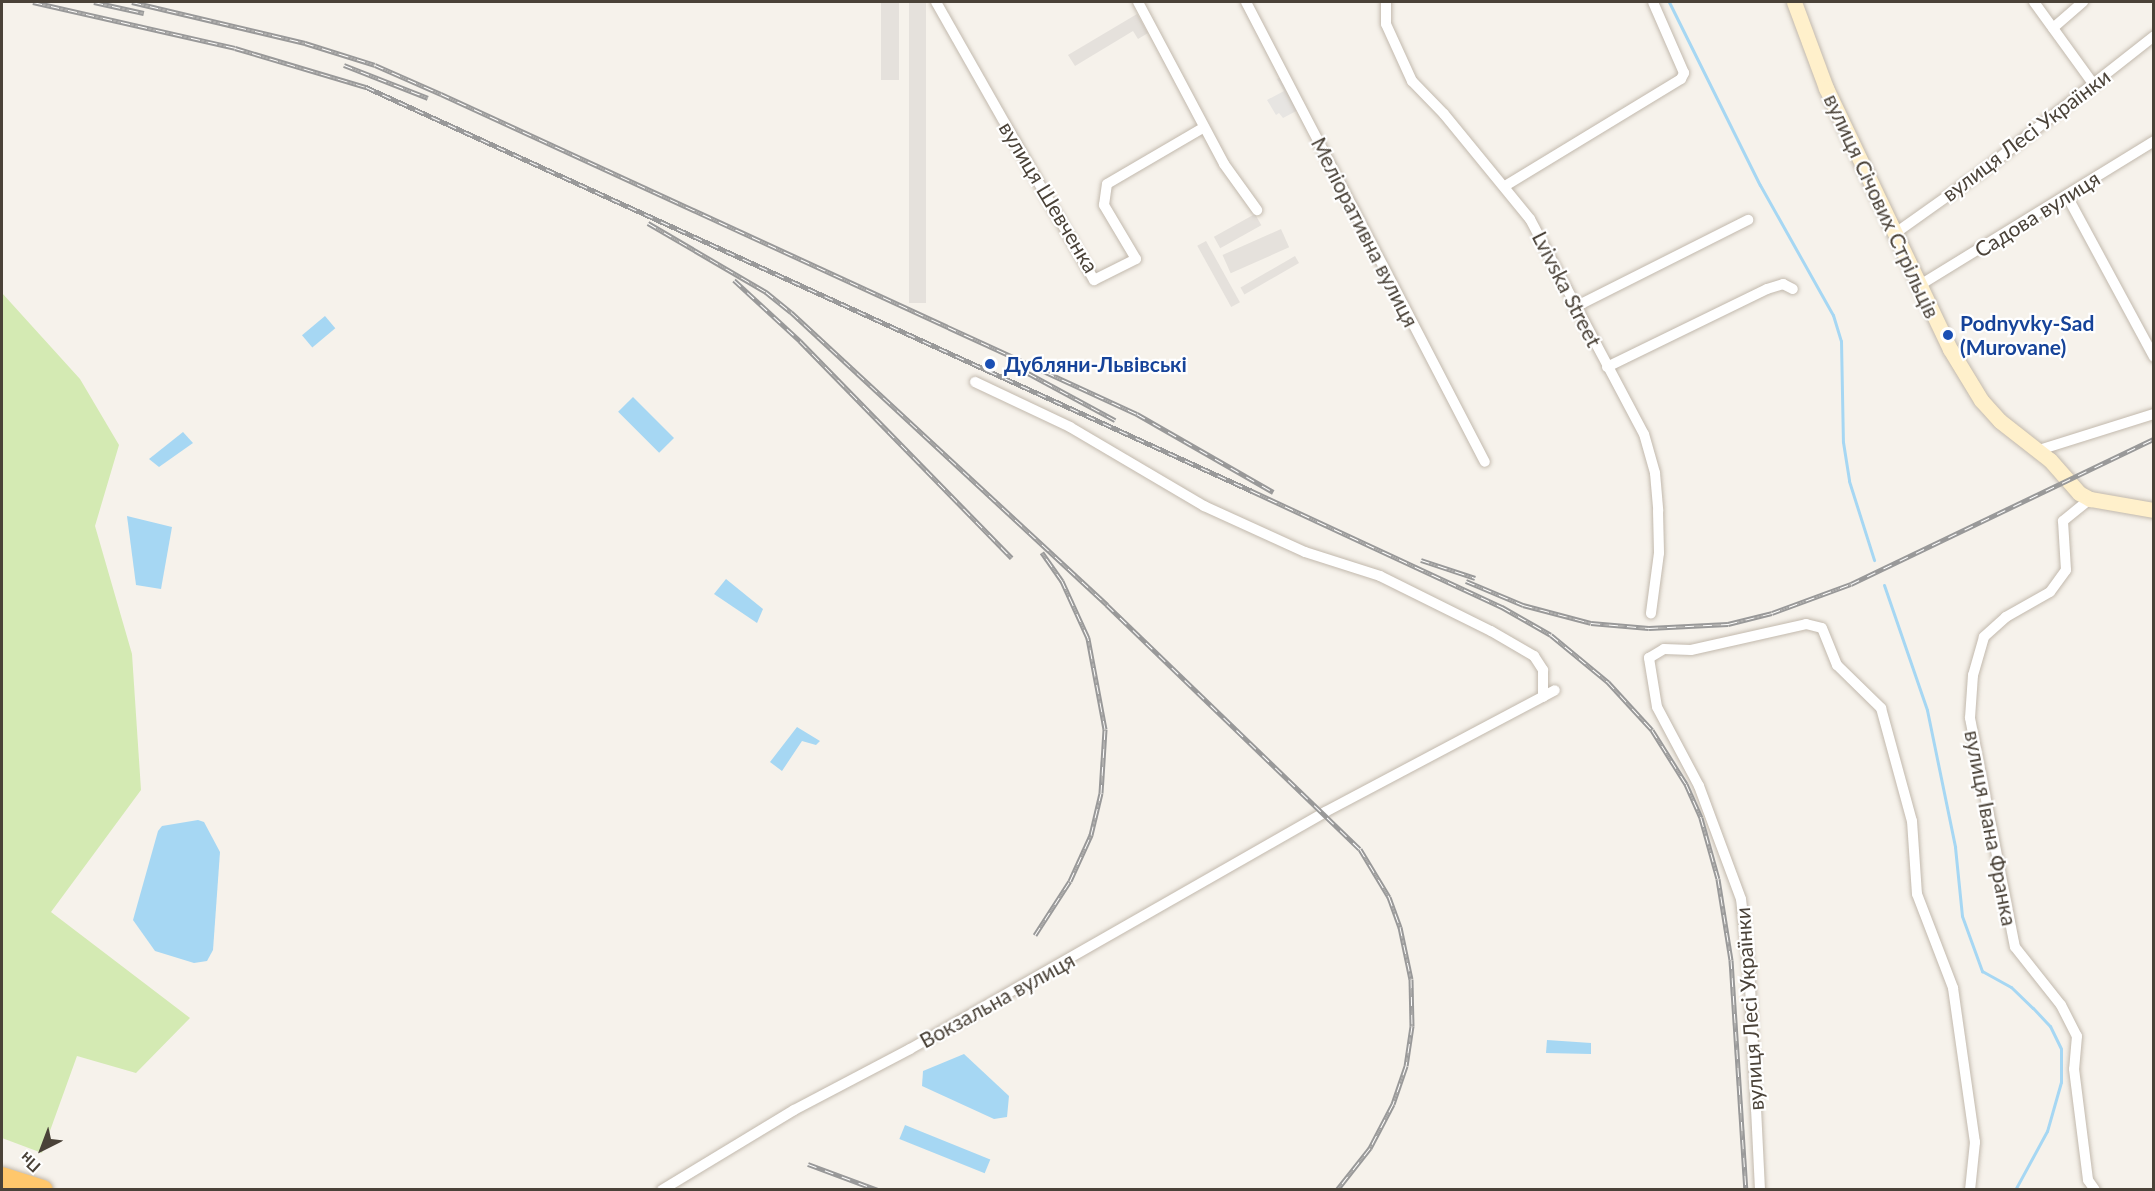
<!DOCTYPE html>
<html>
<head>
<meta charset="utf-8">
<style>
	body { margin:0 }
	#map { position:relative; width:2155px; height:1191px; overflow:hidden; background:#f6f2eb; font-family:Lato,sans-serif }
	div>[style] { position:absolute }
	.industrial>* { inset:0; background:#e5e1dc; transform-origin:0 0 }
	.green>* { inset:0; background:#d4eab3 }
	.parking>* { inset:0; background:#e7e5e2 }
	.water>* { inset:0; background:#a6d7f3; transform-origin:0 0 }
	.stream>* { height:3px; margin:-1.5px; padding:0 1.5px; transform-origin:1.5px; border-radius:1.5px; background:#a6d7f3 }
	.roads { filter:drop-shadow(0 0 2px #c2b9ad) drop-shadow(0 0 2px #c2b9ad) }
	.street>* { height:10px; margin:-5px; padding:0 5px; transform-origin:5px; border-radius:5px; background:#fff }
	.secondary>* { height:15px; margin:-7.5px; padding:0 7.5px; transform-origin:7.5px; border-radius:7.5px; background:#fff0cb }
	.highway>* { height:20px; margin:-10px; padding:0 10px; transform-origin:10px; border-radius:10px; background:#ffc76c }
	.rail>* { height:5px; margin-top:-2.5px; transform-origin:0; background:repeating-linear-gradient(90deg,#fff 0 9px,#999 0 18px); box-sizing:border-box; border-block:2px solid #999 }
	.dots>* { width:16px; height:16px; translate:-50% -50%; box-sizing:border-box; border:3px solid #fff; border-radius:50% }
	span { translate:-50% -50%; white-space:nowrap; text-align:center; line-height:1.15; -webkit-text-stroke:4.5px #fff; paint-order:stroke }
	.street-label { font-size:21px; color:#4a4238 }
	.transit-label { font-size:21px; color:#164399; font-weight:700 }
	.left { translate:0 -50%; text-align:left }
	.frame { position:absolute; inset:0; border:3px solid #4a4238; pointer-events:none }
	.north { position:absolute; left:12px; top:1119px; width:60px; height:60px; -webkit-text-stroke:4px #fff; paint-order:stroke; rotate:222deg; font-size:16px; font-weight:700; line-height:24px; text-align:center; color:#4a4238 }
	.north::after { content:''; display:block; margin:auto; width:21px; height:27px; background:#4a4238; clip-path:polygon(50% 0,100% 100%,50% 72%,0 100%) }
</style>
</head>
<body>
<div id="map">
	<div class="industrial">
		<i style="left:881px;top:2px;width:18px;height:78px"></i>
		<i style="left:909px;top:2px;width:17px;height:301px"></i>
		<i style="clip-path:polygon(1137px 14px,1148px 33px,1138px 39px,1133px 31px,1075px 66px,1068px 55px)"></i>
		<i style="left:1255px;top:214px;width:13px;height:47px;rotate:61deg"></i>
		<i style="left:1281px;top:229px;width:20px;height:64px;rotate:66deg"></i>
		<i style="left:1206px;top:241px;width:70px;height:10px;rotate:61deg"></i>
		<i style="left:1295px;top:256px;width:8px;height:63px;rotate:60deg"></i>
	</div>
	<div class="green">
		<i style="clip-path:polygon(2px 293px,80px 379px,119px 445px,95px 526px,132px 654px,141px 790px,51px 912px,190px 1018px,136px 1073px,77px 1056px,42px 1153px,2px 1138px)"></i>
	</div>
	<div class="parking">
		<i style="clip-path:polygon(1284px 74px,1302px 108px,1283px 118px,1279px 113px,1276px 115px,1267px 100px,1284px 91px,1277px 79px)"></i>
	</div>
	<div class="water">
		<i style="left:325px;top:316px;width:16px;height:30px;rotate:50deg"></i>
		<i style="left:633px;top:397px;width:58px;height:21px;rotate:45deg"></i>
		<i style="clip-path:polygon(183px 432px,193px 443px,159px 467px,149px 459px)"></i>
		<i style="clip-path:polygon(127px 516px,172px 527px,161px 589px,136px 585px)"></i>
		<i style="clip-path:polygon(726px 579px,763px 609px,757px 623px,714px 594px)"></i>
		<i style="clip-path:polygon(797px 727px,820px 741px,816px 745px,802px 741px,782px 771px,770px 762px)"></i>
		<i style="clip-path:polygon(198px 820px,204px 822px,220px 852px,213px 950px,207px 961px,194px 963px,155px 951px,133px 920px,158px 831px,162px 826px)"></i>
		<i style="clip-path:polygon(1547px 1040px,1591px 1043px,1591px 1054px,1546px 1053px)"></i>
		<i style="clip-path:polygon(964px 1054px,1009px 1096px,1007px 1117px,994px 1119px,922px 1086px,923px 1071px)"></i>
		<i style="left:905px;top:1125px;width:92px;height:15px;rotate:22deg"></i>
	</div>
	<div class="stream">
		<i style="left:1669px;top:2px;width:204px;rotate:63.6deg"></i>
		<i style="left:1760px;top:185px;width:149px;rotate:60.7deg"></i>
		<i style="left:1833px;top:315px;width:27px;rotate:73deg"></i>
		<i style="left:1841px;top:341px;width:101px;rotate:88.9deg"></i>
		<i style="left:1843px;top:442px;width:39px;rotate:81deg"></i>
		<i style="left:1849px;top:481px;width:83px;rotate:72.4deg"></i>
		<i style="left:1884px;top:585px;width:132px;rotate:71deg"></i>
		<i style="left:1927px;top:710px;width:140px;rotate:78.4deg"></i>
		<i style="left:1955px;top:847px;width:69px;rotate:84.2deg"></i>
		<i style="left:1962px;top:916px;width:59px;rotate:70deg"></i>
		<i style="left:1982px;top:971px;width:33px;rotate:29deg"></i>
		<i style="left:2011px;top:987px;width:30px;rotate:44deg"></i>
		<i style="left:2033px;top:1008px;width:25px;rotate:47deg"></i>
		<i style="left:2050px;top:1026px;width:25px;rotate:64deg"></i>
		<i style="left:2061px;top:1049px;width:33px;rotate:90deg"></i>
		<i style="left:2061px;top:1082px;width:51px;rotate:105.9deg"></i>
		<i style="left:2047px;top:1131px;width:67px;rotate:118.5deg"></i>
	</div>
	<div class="roads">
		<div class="street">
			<i style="left:936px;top:2px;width:320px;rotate:60.4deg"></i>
			<i style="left:1094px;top:280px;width:47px;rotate:-26.6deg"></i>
			<i style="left:1136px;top:259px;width:63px;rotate:-120.7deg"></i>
			<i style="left:1104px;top:205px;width:21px;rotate:-82deg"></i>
			<i style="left:1107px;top:184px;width:111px;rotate:-30.3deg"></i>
			<i style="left:1138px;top:2px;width:183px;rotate:62deg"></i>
			<i style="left:1224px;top:164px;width:57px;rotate:54.3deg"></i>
			<i style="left:1246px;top:2px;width:518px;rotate:62.55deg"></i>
			<i style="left:1386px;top:2px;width:22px;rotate:90deg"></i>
			<i style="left:1386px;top:24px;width:63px;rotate:65.5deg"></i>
			<i style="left:1412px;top:81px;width:46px;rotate:45.9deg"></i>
			<i style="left:1444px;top:114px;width:136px;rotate:50.7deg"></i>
			<i style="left:1530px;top:219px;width:243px;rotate:62.1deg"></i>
			<i style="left:1644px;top:434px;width:41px;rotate:74.2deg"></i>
			<i style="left:1655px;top:473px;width:38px;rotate:85deg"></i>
			<i style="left:1658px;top:511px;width:42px;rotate:88.6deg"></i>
			<i style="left:1659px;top:553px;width:61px;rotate:97.6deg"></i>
			<i style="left:2034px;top:2px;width:102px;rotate:54.1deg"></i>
			<i style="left:2053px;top:28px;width:40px;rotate:-41deg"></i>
			<i style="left:1505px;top:186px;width:206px;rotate:-31.3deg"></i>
			<i style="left:1681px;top:79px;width:7px;rotate:-63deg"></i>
			<i style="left:1684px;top:73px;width:77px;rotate:-113.6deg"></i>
			<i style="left:2067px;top:196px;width:183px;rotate:61.6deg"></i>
			<i style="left:1897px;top:232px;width:102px;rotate:-35.4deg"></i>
			<i style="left:1980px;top:173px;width:221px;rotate:-38.2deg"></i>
			<i style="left:1920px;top:285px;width:275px;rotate:-31.6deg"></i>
			<i style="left:1575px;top:307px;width:194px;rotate:-26.7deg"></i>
			<i style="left:1607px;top:367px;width:178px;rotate:-26deg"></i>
			<i style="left:1767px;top:289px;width:17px;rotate:-17deg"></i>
			<i style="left:1783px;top:284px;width:11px;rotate:27deg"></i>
			<i style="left:975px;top:382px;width:105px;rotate:25.3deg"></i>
			<i style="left:1070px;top:427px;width:156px;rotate:30.5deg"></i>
			<i style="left:1204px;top:506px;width:111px;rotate:24.5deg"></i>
			<i style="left:1305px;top:552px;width:79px;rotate:17.7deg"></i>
			<i style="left:1380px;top:576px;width:124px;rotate:26.4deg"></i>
			<i style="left:1491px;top:631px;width:50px;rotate:30.2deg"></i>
			<i style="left:1534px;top:656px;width:17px;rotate:57deg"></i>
			<i style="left:1543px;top:670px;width:27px;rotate:90deg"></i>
			<i style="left:2039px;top:450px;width:121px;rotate:-17.4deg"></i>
			<i style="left:2090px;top:499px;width:35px;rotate:141deg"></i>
			<i style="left:2063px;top:521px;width:49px;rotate:86.5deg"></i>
			<i style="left:2066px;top:570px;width:27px;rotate:126deg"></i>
			<i style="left:2050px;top:592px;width:51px;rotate:150.4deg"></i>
			<i style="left:2006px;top:617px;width:30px;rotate:138deg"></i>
			<i style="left:1984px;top:637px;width:40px;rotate:106deg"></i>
			<i style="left:1973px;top:675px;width:43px;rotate:94deg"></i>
			<i style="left:1970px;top:718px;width:233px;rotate:78.9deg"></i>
			<i style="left:2015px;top:947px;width:74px;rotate:51.6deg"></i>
			<i style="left:2061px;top:1005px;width:35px;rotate:63deg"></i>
			<i style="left:2077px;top:1036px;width:33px;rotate:95deg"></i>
			<i style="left:2074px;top:1069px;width:112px;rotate:82.8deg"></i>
			<i style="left:2088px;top:1180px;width:12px;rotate:55deg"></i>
			<i style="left:662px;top:1190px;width:154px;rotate:-31.2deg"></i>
			<i style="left:794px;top:1110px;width:131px;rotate:-27.7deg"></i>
			<i style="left:910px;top:1049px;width:478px;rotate:-29.7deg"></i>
			<i style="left:1325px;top:812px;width:260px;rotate:-27.9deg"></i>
			<i style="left:1760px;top:1190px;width:222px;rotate:-92.8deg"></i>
			<i style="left:1749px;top:968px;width:69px;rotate:-96.6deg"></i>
			<i style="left:1741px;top:899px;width:121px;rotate:-110.4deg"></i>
			<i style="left:1699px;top:786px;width:89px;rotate:-118deg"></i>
			<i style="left:1657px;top:707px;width:50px;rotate:-99.3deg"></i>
			<i style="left:1649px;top:658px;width:17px;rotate:-31deg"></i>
			<i style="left:1664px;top:649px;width:27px;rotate:2deg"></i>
			<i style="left:1691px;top:650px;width:118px;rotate:-12.7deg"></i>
			<i style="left:1806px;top:624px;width:16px;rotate:14deg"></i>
			<i style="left:1822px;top:628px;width:40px;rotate:68deg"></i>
			<i style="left:1837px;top:665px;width:62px;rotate:44.3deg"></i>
			<i style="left:1881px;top:708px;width:117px;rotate:74.7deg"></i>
			<i style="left:1912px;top:821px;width:73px;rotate:86.1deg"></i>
			<i style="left:1917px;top:894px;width:101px;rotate:69deg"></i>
			<i style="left:1953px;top:988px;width:156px;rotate:81.9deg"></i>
			<i style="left:1975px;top:1142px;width:48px;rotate:95.9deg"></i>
		</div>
		<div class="secondary">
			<i style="left:1794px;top:2px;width:92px;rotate:69.6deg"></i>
			<i style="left:1826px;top:88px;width:289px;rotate:64.6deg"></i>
			<i style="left:1950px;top:349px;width:60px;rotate:58.7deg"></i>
			<i style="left:1981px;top:400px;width:28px;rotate:48deg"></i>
			<i style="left:2000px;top:421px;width:63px;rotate:38deg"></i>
			<i style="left:2050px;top:460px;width:44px;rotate:48.7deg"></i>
			<i style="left:2079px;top:493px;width:13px;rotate:29deg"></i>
			<i style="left:2090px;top:499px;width:65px;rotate:9.8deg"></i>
		</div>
		<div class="highway">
			<i style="left:2px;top:1177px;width:43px;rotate:17.6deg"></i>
		</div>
	</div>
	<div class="rail">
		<i style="left:33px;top:2px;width:207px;rotate:12.8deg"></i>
		<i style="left:235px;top:48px;width:137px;rotate:16.6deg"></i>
		<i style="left:366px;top:87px;width:974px;rotate:24.51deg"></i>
		<i style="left:1252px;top:491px;width:276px;rotate:24.9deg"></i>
		<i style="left:1502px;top:607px;width:56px;rotate:29.7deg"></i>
		<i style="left:1551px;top:635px;width:74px;rotate:39.5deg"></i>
		<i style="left:1608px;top:682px;width:65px;rotate:47.5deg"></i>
		<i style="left:1652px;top:730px;width:64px;rotate:57.8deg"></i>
		<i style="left:1686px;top:784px;width:37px;rotate:66deg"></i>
		<i style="left:1701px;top:818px;width:63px;rotate:74.4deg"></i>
		<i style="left:1718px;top:879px;width:82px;rotate:80.9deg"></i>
		<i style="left:1731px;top:960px;width:230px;rotate:86.3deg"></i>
		<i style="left:94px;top:2px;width:51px;rotate:12.4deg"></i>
		<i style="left:132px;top:2px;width:178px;rotate:13.3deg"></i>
		<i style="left:305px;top:43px;width:73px;rotate:17.4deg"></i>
		<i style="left:375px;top:65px;width:72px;rotate:23.7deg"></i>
		<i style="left:441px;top:94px;width:766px;rotate:24.69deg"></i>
		<i style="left:1137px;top:414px;width:157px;rotate:29.8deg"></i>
		<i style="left:344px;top:65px;width:90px;rotate:21.4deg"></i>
		<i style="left:648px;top:223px;width:137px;rotate:30.3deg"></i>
		<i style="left:766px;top:292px;width:32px;rotate:39deg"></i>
		<i style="left:791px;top:312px;width:431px;rotate:42.8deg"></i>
		<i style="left:1107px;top:605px;width:351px;rotate:44deg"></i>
		<i style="left:1360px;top:849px;width:56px;rotate:58.9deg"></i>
		<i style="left:1389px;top:897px;width:32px;rotate:70deg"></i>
		<i style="left:1400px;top:927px;width:53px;rotate:78.1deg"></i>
		<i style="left:1411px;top:979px;width:47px;rotate:88.8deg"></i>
		<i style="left:1412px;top:1026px;width:40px;rotate:98.5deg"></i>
		<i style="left:1406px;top:1066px;width:40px;rotate:108.9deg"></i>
		<i style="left:1393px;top:1104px;width:50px;rotate:117.6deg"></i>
		<i style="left:1370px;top:1148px;width:53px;rotate:128.2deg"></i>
		<i style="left:734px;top:280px;width:90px;rotate:42.7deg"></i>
		<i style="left:800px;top:341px;width:303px;rotate:45.7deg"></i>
		<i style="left:1028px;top:373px;width:99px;rotate:28.4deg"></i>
		<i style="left:1421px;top:560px;width:57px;rotate:18.4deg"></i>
		<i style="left:1466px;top:581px;width:62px;rotate:22.8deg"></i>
		<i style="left:1523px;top:605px;width:70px;rotate:14.8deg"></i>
		<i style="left:1591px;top:623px;width:58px;rotate:4.9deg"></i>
		<i style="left:1649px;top:628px;width:79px;rotate:-2.9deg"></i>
		<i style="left:1728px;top:624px;width:45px;rotate:-14deg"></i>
		<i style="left:1772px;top:613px;width:84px;rotate:-20.2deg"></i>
		<i style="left:1851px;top:584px;width:336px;rotate:-25.6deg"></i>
		<i style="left:1035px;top:935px;width:64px;rotate:-57.1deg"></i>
		<i style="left:1070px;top:881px;width:51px;rotate:-65.5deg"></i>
		<i style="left:1091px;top:835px;width:43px;rotate:-76.6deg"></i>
		<i style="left:1101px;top:793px;width:64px;rotate:-86.4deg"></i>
		<i style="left:1105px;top:729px;width:93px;rotate:-100.6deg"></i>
		<i style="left:1088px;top:638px;width:63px;rotate:-114.5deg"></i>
		<i style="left:1062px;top:581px;width:35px;rotate:-125deg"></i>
		<i style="left:808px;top:1164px;width:75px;rotate:20.4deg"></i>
	</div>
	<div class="dots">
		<i style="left:1948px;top:335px;background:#1a4fb4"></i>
		<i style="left:990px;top:364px;background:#1a4fb4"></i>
	</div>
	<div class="street-label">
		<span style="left:2026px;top:135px;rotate:-37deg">вулиця Лесі Українки</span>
		<span style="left:1049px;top:197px;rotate:59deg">вулиця Шевченка</span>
		<span style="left:1882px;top:206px;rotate:65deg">вулиця Січових Стрільців</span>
		<span style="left:2037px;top:214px;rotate:-32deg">Садова вулиця</span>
		<span style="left:1365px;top:232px;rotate:63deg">Меліоративна вулиця</span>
		<span style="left:1567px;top:289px;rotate:63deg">Lvivska Street</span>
		<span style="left:1991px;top:828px;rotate:79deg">вулиця Івана Франка</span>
		<span style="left:997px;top:1000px;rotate:-29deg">Вокзальна вулиця</span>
		<span style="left:1749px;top:1009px;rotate:-94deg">вулиця Лесі Українки</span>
	</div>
	<div class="transit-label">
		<span class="left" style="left:1960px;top:335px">Podnyvky-Sad<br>(Murovane)</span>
		<span class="left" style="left:1004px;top:364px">Дубляни-Львівські</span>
	</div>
	<div class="frame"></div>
	<div class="north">Пн</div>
</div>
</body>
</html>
